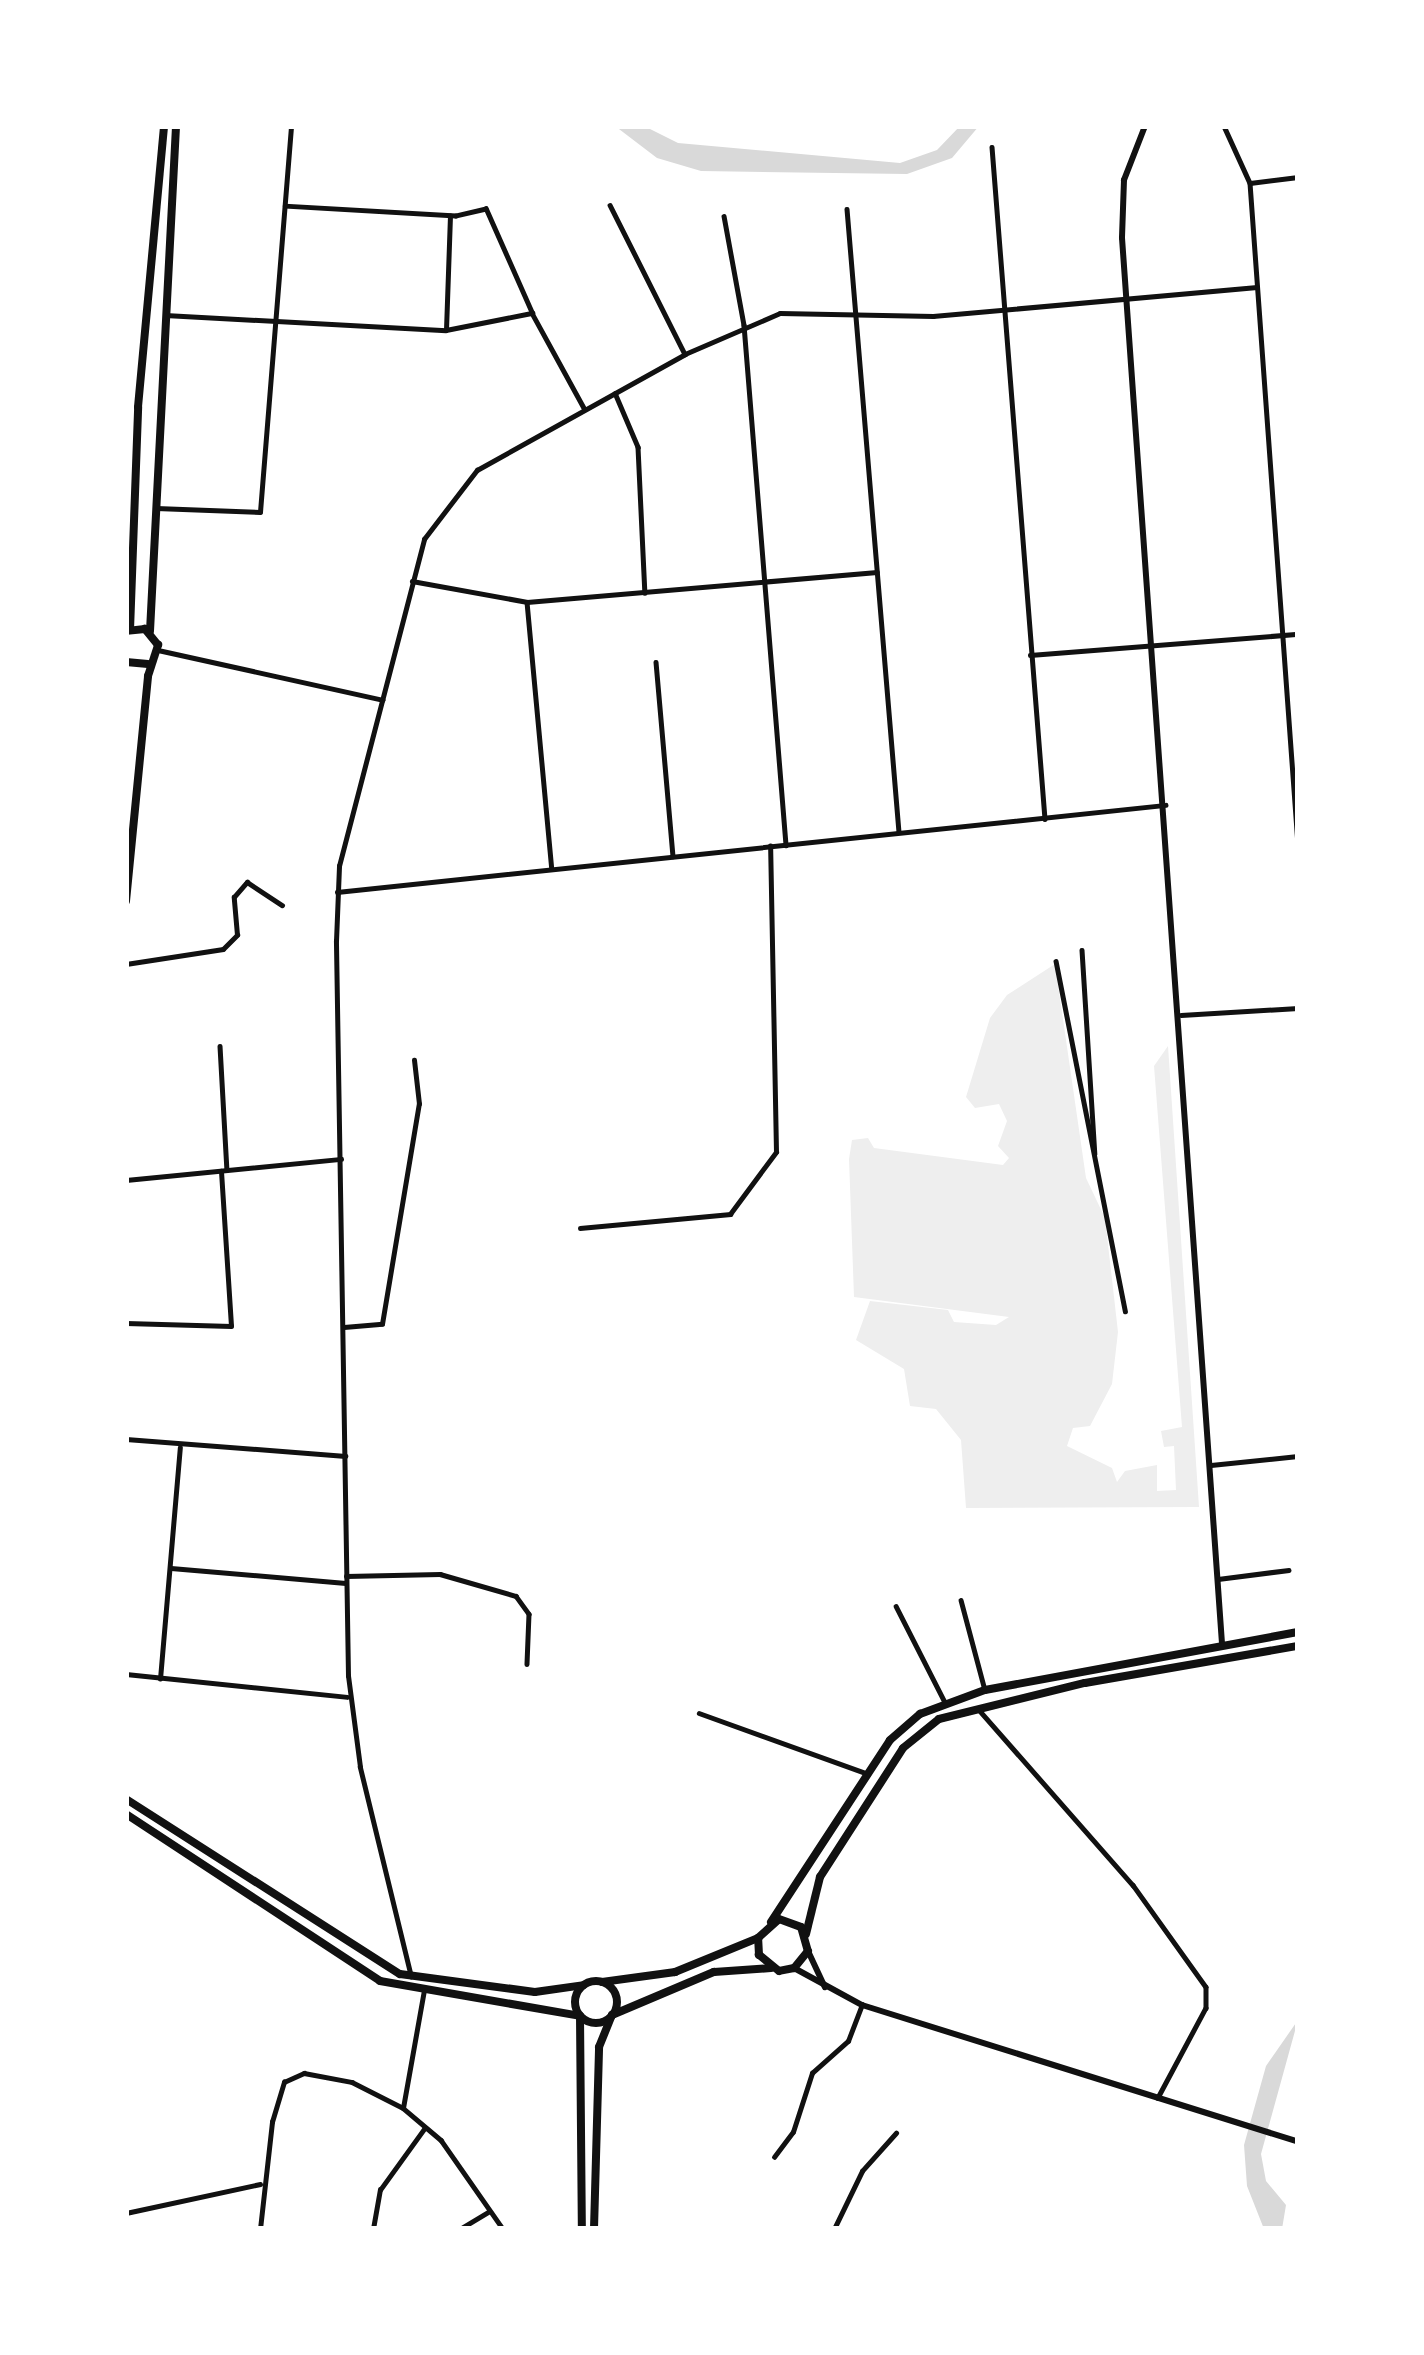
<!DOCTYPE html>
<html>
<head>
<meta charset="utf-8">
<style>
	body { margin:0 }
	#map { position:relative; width:1424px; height:2355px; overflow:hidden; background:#fff; font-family:"Nunito Sans",sans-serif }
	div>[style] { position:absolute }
	.green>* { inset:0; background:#eee }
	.water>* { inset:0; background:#d9d9d9 }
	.minor>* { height:4.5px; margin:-2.25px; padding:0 2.25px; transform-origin:2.25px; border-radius:2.25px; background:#111 }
	.tertiary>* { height:6px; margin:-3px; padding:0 3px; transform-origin:3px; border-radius:3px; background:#111 }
	.secondary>* { height:8px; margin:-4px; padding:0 4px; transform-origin:4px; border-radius:4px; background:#111 }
	.secondary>.ring { margin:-4px; padding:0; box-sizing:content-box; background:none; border:8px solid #111; border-radius:50% }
	span { translate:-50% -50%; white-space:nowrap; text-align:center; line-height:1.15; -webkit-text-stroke:10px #fff; paint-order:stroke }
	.frame { position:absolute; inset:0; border:129px solid #fff; pointer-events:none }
</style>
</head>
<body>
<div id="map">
	<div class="green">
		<i style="clip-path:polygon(1055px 964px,1086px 1178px,1105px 1218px,1118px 1332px,1112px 1384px,1090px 1426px,1073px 1428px,1067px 1446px,1112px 1468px,1117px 1482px,1125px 1471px,1157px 1465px,1157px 1491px,1176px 1490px,1174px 1446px,1164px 1447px,1161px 1431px,1182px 1427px,1154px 1066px,1168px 1046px,1199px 1507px,966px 1508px,961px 1440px,936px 1409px,910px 1406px,904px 1369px,856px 1340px,870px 1301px,948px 1310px,954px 1322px,996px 1325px,1009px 1317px,854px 1297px,849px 1159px,852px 1140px,868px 1138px,874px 1148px,1003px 1165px,1009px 1158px,998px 1146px,1007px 1121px,999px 1104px,975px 1108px,966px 1097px,990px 1018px,1007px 995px)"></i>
	</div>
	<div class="water">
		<i style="clip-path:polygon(615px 126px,644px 126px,678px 143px,900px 163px,937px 150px,960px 126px,979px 126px,952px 158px,907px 174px,701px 171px,657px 158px)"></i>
		<i style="clip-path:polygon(1298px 2020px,1261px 2154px,1266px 2181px,1286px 2205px,1282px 2229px,1264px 2229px,1247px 2186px,1244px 2145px,1266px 2066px)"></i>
	</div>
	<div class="minor">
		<i style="left:1224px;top:126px;width:63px;rotate:65.5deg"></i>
		<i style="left:1250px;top:183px;width:663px;rotate:85.85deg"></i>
		<i style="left:992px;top:147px;width:674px;rotate:85.49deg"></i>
		<i style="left:1250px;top:183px;width:48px;rotate:-7.1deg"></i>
		<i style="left:610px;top:205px;width:167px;rotate:63.3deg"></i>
		<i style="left:847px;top:209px;width:625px;rotate:85.23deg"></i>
		<i style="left:724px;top:216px;width:111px;rotate:79.6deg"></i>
		<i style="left:744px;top:325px;width:522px;rotate:85.38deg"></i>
		<i style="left:532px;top:313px;width:108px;rotate:61.3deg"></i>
		<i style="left:165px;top:315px;width:281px;rotate:3.1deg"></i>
		<i style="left:446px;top:330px;width:88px;rotate:-11.2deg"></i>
		<i style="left:532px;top:313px;width:114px;rotate:-113.9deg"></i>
		<i style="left:486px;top:209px;width:31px;rotate:167deg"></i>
		<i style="left:456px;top:216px;width:171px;rotate:-176.7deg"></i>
		<i style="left:446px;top:330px;width:114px;rotate:-88deg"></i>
		<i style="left:615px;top:393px;width:59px;rotate:66.9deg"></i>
		<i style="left:638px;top:447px;width:146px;rotate:87.3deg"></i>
		<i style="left:156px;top:508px;width:104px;rotate:2.2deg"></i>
		<i style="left:260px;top:512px;width:387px;rotate:-85.4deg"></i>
		<i style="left:412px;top:581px;width:117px;rotate:10.3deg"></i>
		<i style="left:527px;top:602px;width:351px;rotate:-4.9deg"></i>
		<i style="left:527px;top:602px;width:268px;rotate:84.7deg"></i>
		<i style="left:158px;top:650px;width:230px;rotate:12.5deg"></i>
		<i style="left:1030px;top:655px;width:269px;rotate:-4.5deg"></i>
		<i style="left:656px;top:662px;width:195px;rotate:85deg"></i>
		<i style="left:337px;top:892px;width:833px;rotate:-6deg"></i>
		<i style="left:1082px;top:950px;width:204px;rotate:86.4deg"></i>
		<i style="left:1056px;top:961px;width:357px;rotate:78.8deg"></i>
		<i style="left:126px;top:964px;width:98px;rotate:-8.8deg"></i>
		<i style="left:223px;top:949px;width:20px;rotate:-45deg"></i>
		<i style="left:237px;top:935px;width:38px;rotate:-95deg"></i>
		<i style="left:234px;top:897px;width:20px;rotate:-49deg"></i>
		<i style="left:247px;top:882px;width:42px;rotate:33.3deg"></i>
		<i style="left:1181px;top:1015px;width:117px;rotate:-3.4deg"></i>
		<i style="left:220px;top:1046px;width:124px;rotate:86.8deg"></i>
		<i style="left:126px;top:1180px;width:216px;rotate:-5.6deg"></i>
		<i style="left:580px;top:1228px;width:151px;rotate:-5.3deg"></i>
		<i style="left:730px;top:1214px;width:77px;rotate:-53.4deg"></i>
		<i style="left:776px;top:1152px;width:306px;rotate:-91.1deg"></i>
		<i style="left:126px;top:1323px;width:105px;rotate:1.6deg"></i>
		<i style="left:231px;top:1326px;width:155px;rotate:-93.7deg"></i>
		<i style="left:344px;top:1327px;width:38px;rotate:-5deg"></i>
		<i style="left:382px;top:1324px;width:223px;rotate:-80.5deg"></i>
		<i style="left:419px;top:1104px;width:44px;rotate:-96.5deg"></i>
		<i style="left:126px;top:1439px;width:220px;rotate:4.4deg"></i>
		<i style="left:1211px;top:1465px;width:87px;rotate:-5.9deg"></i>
		<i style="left:171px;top:1568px;width:175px;rotate:4.9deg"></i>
		<i style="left:346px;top:1576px;width:94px;rotate:-1.2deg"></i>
		<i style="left:440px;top:1574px;width:79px;rotate:16.1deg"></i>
		<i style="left:516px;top:1596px;width:22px;rotate:54deg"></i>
		<i style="left:529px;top:1614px;width:50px;rotate:92.3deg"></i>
		<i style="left:1218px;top:1579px;width:71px;rotate:-7.3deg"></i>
		<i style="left:961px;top:1600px;width:93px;rotate:75.1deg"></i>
		<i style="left:896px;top:1606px;width:108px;rotate:63deg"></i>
		<i style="left:126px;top:1674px;width:222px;rotate:5.9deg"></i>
		<i style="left:160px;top:1679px;width:232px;rotate:-85.1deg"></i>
		<i style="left:980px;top:1711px;width:232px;rotate:48.7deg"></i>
		<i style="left:1133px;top:1885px;width:125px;rotate:54.4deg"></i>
		<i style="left:1206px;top:1987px;width:21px;rotate:90deg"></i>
		<i style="left:1206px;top:2008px;width:102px;rotate:118.1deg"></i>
		<i style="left:699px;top:1713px;width:180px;rotate:19.8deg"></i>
		<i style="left:411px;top:1977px;width:216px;rotate:-103.7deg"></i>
		<i style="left:360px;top:1767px;width:92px;rotate:-97.5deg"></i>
		<i style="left:348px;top:1676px;width:735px;rotate:-90.94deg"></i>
		<i style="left:336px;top:941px;width:75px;rotate:-87.7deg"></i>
		<i style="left:339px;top:866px;width:338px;rotate:-75.4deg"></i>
		<i style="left:424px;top:539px;width:87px;rotate:-52.5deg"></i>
		<i style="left:477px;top:470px;width:238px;rotate:-29.1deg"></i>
		<i style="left:685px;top:354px;width:103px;rotate:-23.3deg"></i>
		<i style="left:780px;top:313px;width:153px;rotate:1.1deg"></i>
		<i style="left:933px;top:316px;width:325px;rotate:-5.1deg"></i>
		<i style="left:403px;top:2108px;width:120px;rotate:-79.9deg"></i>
		<i style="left:774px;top:2157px;width:31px;rotate:-53deg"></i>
		<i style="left:793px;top:2132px;width:62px;rotate:-72.1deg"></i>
		<i style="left:812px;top:2073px;width:48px;rotate:-41.6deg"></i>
		<i style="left:848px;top:2041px;width:39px;rotate:-69deg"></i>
		<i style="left:126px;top:2213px;width:137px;rotate:-12.2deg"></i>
		<i style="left:260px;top:2229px;width:108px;rotate:-83.6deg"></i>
		<i style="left:272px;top:2122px;width:42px;rotate:-73.3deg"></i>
		<i style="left:284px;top:2082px;width:22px;rotate:-24deg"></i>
		<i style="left:304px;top:2073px;width:49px;rotate:10.6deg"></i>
		<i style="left:352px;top:2082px;width:57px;rotate:27deg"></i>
		<i style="left:403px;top:2108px;width:50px;rotate:40.1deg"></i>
		<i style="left:441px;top:2140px;width:108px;rotate:55.1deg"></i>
		<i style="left:373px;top:2229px;width:40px;rotate:-80deg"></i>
		<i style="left:380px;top:2190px;width:75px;rotate:-54.2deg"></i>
		<i style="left:460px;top:2229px;width:33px;rotate:-31deg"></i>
		<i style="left:834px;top:2229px;width:64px;rotate:-64.2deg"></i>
		<i style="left:862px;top:2171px;width:51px;rotate:-48.2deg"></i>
	</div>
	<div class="tertiary">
		<i style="left:1145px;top:126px;width:58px;rotate:111.3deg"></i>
		<i style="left:1124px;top:180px;width:58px;rotate:92deg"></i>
		<i style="left:1122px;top:238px;width:1410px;rotate:85.93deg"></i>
		<i style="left:808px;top:1951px;width:40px;rotate:65deg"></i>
		<i style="left:794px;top:1968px;width:77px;rotate:28.6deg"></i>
		<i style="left:862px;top:2005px;width:457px;rotate:17.4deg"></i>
	</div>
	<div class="secondary">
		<i style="left:130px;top:630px;width:223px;rotate:-87.9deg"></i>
		<i style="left:138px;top:407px;width:282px;rotate:-84.7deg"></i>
		<i style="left:150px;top:631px;width:506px;rotate:-87.05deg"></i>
		<i style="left:126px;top:662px;width:22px;rotate:5deg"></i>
		<i style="left:126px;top:901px;width:226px;rotate:-84.4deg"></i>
		<i style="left:148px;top:676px;width:33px;rotate:-72deg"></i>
		<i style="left:158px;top:645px;width:21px;rotate:-129deg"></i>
		<i style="left:145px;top:629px;width:18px;rotate:174deg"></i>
		<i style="left:126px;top:1799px;width:325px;rotate:32.6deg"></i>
		<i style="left:400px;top:1974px;width:136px;rotate:7.6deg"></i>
		<i style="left:535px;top:1992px;width:49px;rotate:-8.1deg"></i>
		<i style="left:126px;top:1814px;width:304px;rotate:33.3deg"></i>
		<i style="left:380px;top:1981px;width:203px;rotate:9.9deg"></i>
		<i style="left:580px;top:2016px;width:213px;rotate:89.5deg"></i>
		<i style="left:771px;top:1922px;width:217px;rotate:-56.8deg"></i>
		<i style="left:890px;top:1740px;width:40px;rotate:-41deg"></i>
		<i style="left:920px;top:1714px;width:69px;rotate:-20.3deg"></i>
		<i style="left:985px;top:1690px;width:318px;rotate:-10.5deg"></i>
		<i style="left:806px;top:1934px;width:59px;rotate:-76.2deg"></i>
		<i style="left:820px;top:1877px;width:153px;rotate:-57.2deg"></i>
		<i style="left:903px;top:1748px;width:46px;rotate:-38.9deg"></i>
		<i style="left:939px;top:1719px;width:150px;rotate:-13.9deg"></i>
		<i style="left:1085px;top:1683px;width:216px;rotate:-9.9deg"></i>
		<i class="ring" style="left:575px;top:1981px;width:34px;height:34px"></i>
		<i style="left:602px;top:1982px;width:74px;rotate:-7.8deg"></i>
		<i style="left:675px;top:1972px;width:90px;rotate:-22.3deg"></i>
		<i style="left:758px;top:1938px;width:28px;rotate:-42deg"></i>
		<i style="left:779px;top:1919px;width:23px;rotate:20deg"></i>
		<i style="left:801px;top:1927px;width:25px;rotate:74deg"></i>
		<i style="left:808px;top:1951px;width:22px;rotate:129deg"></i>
		<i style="left:794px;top:1968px;width:15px;rotate:169deg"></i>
		<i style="left:779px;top:1971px;width:26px;rotate:-141deg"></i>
		<i style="left:759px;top:1955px;width:17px;rotate:-93deg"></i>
		<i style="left:594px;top:2229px;width:182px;rotate:-88.4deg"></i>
		<i style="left:599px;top:2047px;width:35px;rotate:-68deg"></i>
		<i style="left:612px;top:2015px;width:111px;rotate:-22.9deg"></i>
		<i style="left:714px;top:1972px;width:57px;rotate:-4deg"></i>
	</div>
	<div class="frame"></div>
</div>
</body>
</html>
